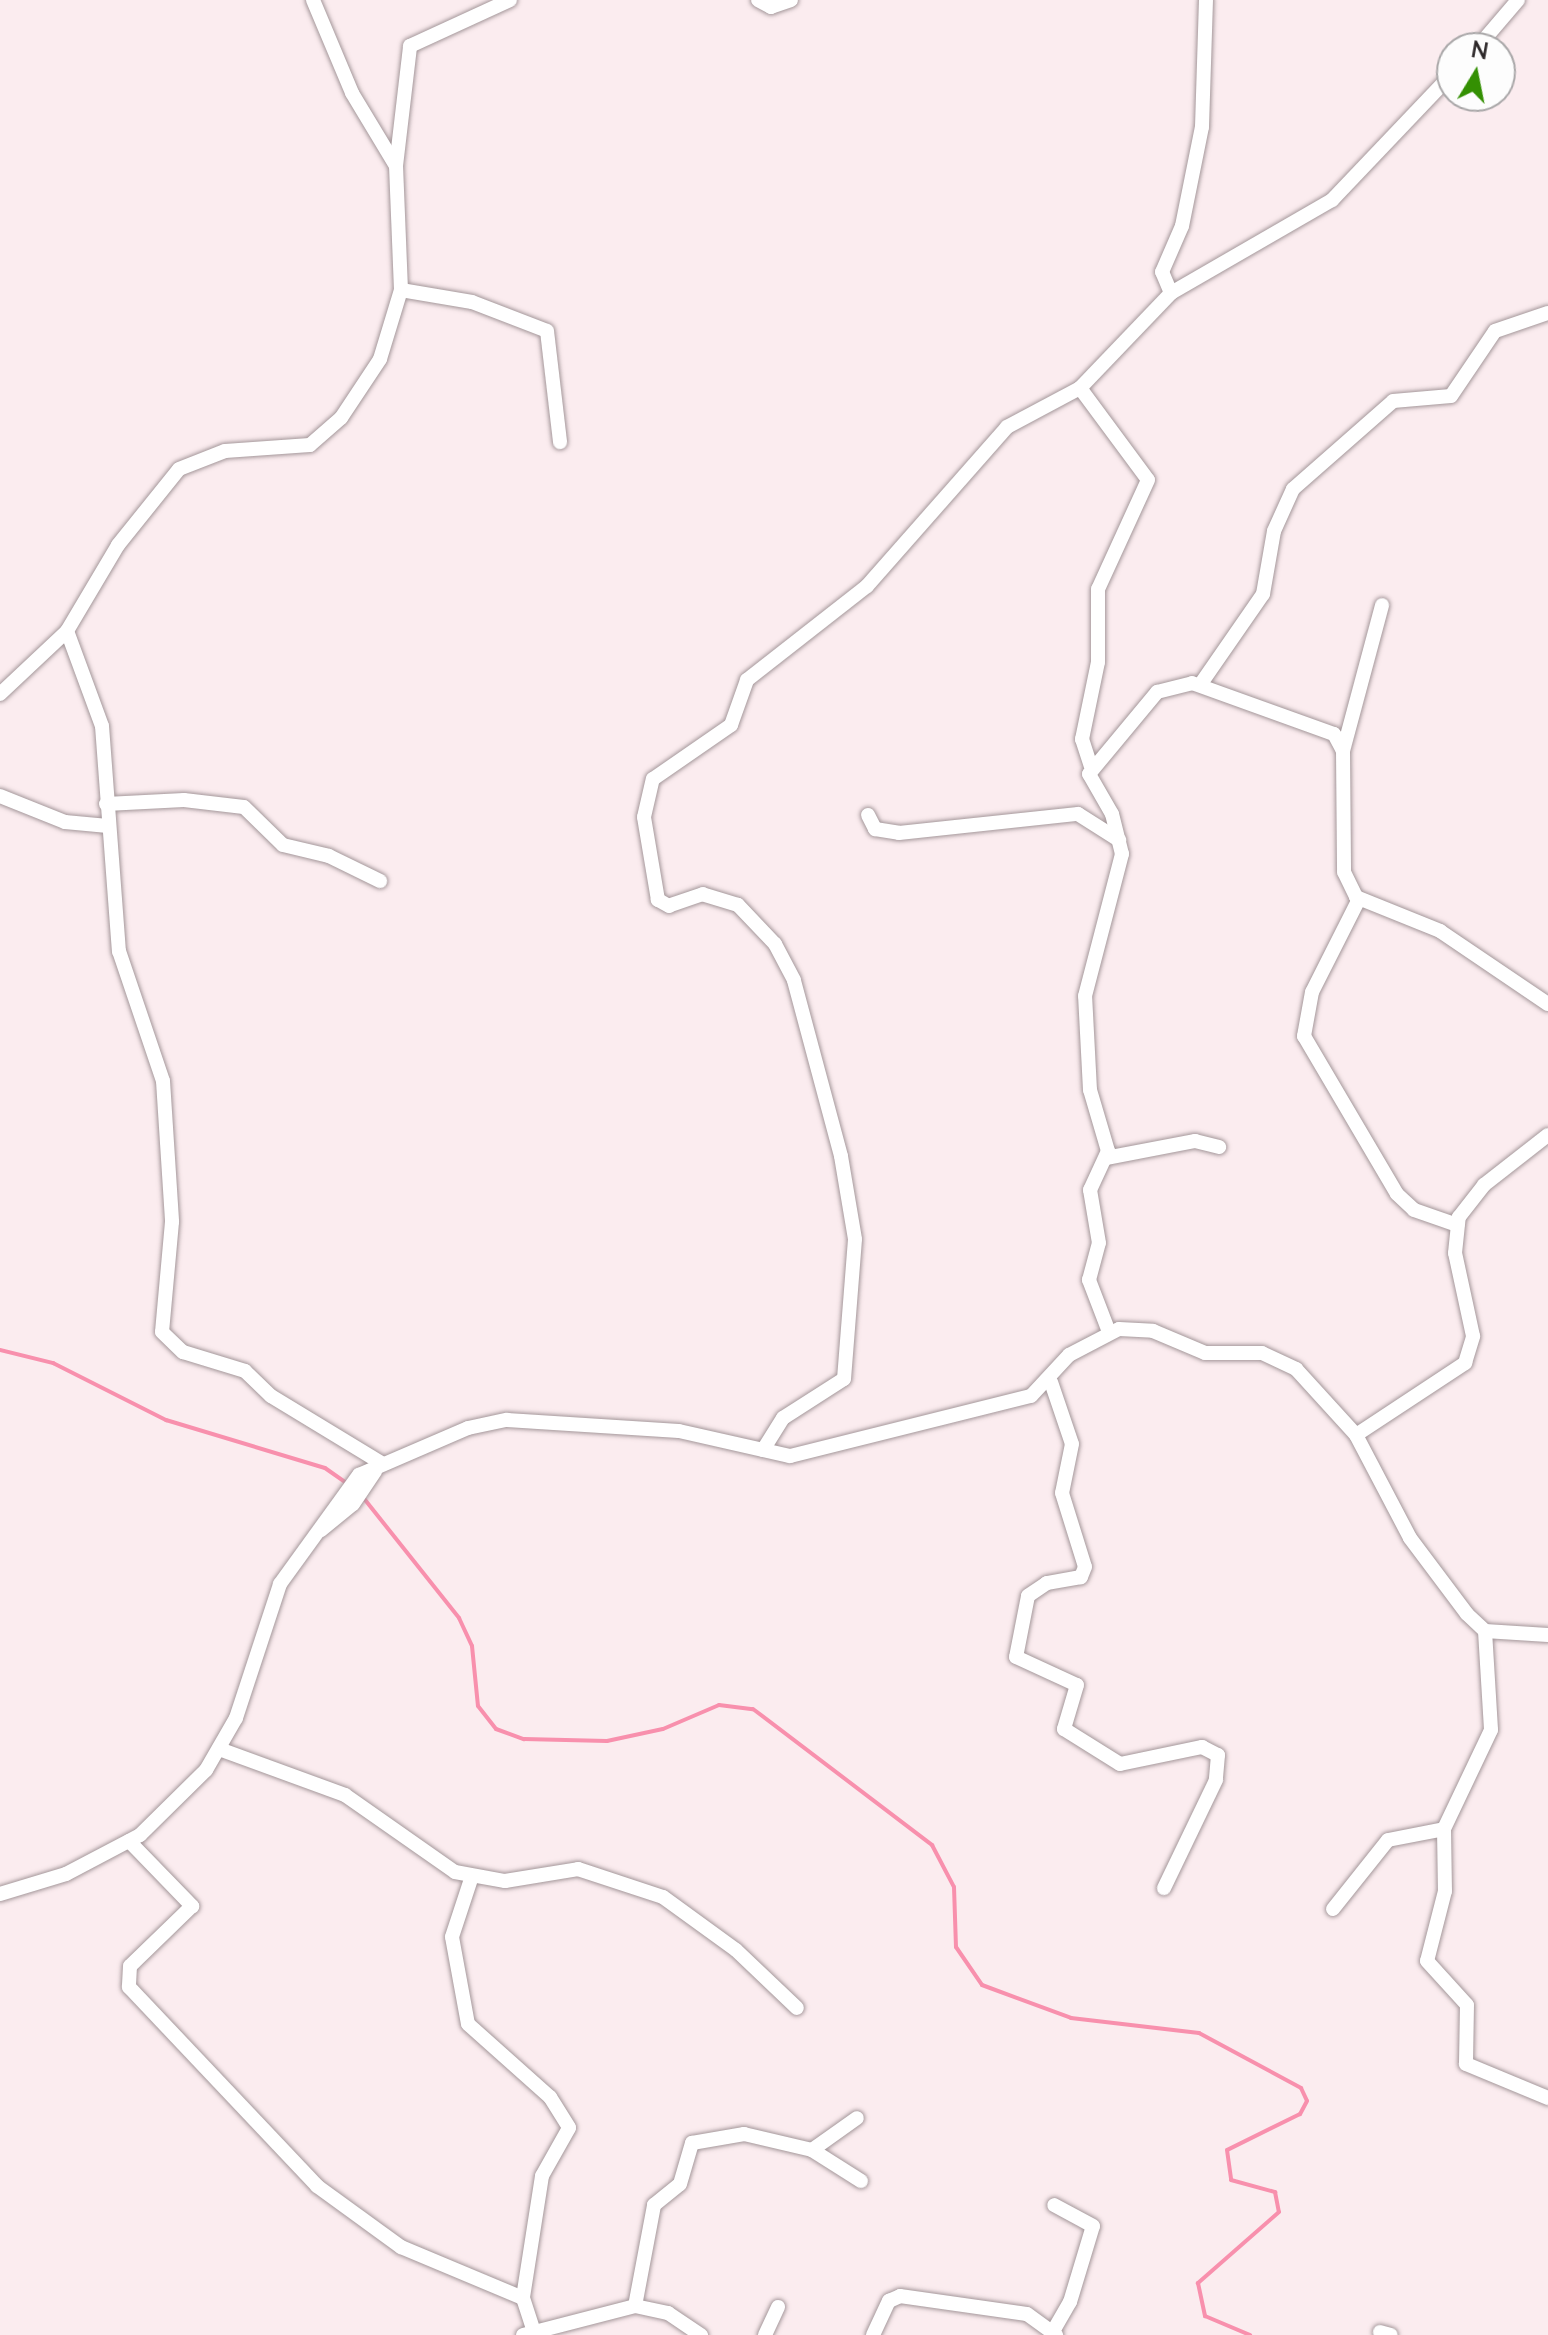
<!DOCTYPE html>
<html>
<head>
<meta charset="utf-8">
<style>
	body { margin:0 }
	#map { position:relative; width:1548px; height:2335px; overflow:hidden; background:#fbecef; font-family:Lato,sans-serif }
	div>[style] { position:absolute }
	.stream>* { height:4px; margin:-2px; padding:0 2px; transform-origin:2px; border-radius:2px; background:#f890ad }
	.roads { filter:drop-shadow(0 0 2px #a4979a) drop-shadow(0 0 2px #a4979a) }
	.street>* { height:14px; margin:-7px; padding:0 7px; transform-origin:7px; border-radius:7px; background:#fff }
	span { translate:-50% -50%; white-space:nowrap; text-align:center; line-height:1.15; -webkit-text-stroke:8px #fdfdfd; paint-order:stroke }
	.north { position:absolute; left:1436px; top:32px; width:80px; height:80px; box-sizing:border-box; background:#fdfdfd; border:2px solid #a9a7a8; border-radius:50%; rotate:10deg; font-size:22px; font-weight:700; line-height:32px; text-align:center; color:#2c2728 }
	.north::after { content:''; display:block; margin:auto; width:28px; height:36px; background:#349003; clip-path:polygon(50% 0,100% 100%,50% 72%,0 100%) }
</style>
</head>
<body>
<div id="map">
	<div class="stream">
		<i style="left:0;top:1350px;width:55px;rotate:13.8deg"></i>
		<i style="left:53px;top:1363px;width:127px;rotate:26.8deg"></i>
		<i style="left:166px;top:1420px;width:166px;rotate:16.8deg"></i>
		<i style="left:325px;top:1468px;width:29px;rotate:35deg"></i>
		<i style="left:362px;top:1496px;width:156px;rotate:51.5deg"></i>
		<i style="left:459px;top:1618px;width:31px;rotate:65deg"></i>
		<i style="left:472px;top:1646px;width:60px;rotate:84.3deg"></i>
		<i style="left:478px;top:1706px;width:29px;rotate:52deg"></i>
		<i style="left:496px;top:1729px;width:30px;rotate:20deg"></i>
		<i style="left:524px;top:1739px;width:83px;rotate:1.4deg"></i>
		<i style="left:607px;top:1741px;width:57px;rotate:-12.1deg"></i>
		<i style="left:663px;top:1729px;width:61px;rotate:-23.2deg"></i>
		<i style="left:719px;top:1705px;width:34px;rotate:7deg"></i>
		<i style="left:753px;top:1709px;width:225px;rotate:37.2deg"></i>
		<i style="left:932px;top:1845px;width:47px;rotate:62.4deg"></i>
		<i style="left:954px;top:1887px;width:60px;rotate:88.1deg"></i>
		<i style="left:956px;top:1947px;width:46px;rotate:55.6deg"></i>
		<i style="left:982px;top:1985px;width:95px;rotate:20.3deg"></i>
		<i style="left:1071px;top:2018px;width:129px;rotate:6.7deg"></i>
		<i style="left:1199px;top:2033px;width:116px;rotate:28.3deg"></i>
		<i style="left:1301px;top:2088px;width:14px;rotate:65deg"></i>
		<i style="left:1307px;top:2101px;width:15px;rotate:118deg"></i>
		<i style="left:1300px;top:2114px;width:81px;rotate:153.7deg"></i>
		<i style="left:1227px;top:2150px;width:30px;rotate:82deg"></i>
		<i style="left:1231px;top:2180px;width:46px;rotate:15.3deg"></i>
		<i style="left:1275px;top:2192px;width:20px;rotate:79deg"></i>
		<i style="left:1279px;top:2212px;width:108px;rotate:138.8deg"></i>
		<i style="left:1198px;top:2283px;width:34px;rotate:78deg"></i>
		<i style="left:1205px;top:2316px;width:49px;rotate:22.9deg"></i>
	</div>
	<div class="roads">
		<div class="street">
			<i style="left:313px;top:0;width:101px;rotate:67.2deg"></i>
			<i style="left:352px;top:93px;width:85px;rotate:58.9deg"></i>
			<i style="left:758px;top:0;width:15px;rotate:28deg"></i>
			<i style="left:771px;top:7px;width:21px;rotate:-19deg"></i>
			<i style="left:1477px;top:48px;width:63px;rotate:-49.5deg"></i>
			<i style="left:401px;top:290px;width:72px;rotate:9.6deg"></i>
			<i style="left:472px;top:302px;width:80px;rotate:21.1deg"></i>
			<i style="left:547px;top:331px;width:112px;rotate:83.3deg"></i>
			<i style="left:1171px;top:293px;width:23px;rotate:-113deg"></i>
			<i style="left:1162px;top:272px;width:50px;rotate:-66.5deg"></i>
			<i style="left:1182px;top:226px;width:101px;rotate:-78.6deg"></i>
			<i style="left:1202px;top:127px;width:127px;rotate:-88.2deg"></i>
			<i style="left:1080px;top:388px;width:114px;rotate:53.5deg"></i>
			<i style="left:1148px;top:480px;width:120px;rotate:114.6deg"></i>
			<i style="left:1098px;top:589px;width:73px;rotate:90deg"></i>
			<i style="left:1098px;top:662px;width:79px;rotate:101.7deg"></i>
			<i style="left:1082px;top:739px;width:28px;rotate:72deg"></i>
			<i style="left:67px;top:631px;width:101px;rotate:69.8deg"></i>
			<i style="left:102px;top:726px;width:226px;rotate:85.7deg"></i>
			<i style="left:119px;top:951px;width:137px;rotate:71.3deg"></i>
			<i style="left:163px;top:1081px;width:141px;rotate:86.3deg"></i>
			<i style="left:172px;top:1222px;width:110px;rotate:95.2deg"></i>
			<i style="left:162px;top:1332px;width:29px;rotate:44deg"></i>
			<i style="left:183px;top:1352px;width:65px;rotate:17deg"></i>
			<i style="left:245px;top:1371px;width:36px;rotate:44deg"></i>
			<i style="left:271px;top:1396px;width:131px;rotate:31.3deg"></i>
			<i style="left:1200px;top:685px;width:111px;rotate:-55.3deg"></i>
			<i style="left:1263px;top:594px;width:64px;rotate:-80.1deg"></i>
			<i style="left:1274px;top:531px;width:46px;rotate:-65.7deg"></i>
			<i style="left:1293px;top:489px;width:133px;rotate:-41.3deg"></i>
			<i style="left:1393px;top:401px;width:58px;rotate:-4.9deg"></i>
			<i style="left:1451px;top:396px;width:78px;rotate:-55.9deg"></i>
			<i style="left:1495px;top:331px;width:56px;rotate:-18.8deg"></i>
			<i style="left:0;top:694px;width:92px;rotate:-43.2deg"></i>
			<i style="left:67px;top:631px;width:100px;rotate:-59.3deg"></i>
			<i style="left:118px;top:545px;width:97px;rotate:-51.2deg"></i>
			<i style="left:179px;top:469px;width:49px;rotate:-21.4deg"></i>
			<i style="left:225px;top:451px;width:85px;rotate:-4deg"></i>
			<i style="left:310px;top:445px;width:41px;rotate:-41.1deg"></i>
			<i style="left:341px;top:418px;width:71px;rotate:-56.5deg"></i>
			<i style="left:380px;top:359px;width:72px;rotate:-73.1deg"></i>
			<i style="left:401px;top:290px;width:124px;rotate:-92.3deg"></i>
			<i style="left:396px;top:166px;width:121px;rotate:-83.3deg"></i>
			<i style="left:410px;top:46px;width:110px;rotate:-24.7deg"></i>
			<i style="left:1343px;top:751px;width:151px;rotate:-75deg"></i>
			<i style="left:0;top:796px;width:70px;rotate:21.8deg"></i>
			<i style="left:65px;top:822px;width:43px;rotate:5.3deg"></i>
			<i style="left:106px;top:804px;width:78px;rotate:-2.9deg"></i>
			<i style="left:184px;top:800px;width:60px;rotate:6.7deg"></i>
			<i style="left:244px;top:807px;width:54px;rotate:44.3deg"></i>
			<i style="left:283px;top:845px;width:47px;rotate:13.4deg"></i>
			<i style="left:329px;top:856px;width:57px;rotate:26.1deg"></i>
			<i style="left:868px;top:815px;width:16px;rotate:63deg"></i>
			<i style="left:875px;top:829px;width:24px;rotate:9deg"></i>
			<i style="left:899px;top:833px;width:180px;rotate:-6.1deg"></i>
			<i style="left:1078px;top:814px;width:49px;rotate:32.4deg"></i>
			<i style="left:1359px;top:899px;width:104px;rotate:116.8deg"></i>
			<i style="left:1312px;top:992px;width:45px;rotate:100.3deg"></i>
			<i style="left:1304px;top:1036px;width:183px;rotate:59.5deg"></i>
			<i style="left:1397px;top:1194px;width:23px;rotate:43deg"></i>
			<i style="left:1414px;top:1210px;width:46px;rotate:19.2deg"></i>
			<i style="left:1106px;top:1158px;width:91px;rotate:-10.8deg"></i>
			<i style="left:1195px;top:1141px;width:25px;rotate:14deg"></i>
			<i style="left:1109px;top:1332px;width:56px;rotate:-111deg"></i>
			<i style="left:1089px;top:1280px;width:38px;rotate:-75deg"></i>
			<i style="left:1099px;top:1243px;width:54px;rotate:-99.6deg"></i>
			<i style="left:1090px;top:1190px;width:43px;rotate:-65.2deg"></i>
			<i style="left:1108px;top:1151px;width:64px;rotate:-106.4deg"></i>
			<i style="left:1090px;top:1090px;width:94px;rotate:-93deg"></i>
			<i style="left:1085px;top:996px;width:147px;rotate:-75.4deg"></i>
			<i style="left:1122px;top:854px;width:41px;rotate:-104deg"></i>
			<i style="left:1112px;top:814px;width:46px;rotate:-119.9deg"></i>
			<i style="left:1089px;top:774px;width:107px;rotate:-50.3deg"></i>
			<i style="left:1157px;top:692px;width:36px;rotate:-14deg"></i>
			<i style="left:1192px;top:683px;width:151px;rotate:19.8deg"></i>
			<i style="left:1334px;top:734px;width:19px;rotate:62deg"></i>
			<i style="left:1343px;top:751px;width:121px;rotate:89.5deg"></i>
			<i style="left:1344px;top:872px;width:28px;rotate:64deg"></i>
			<i style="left:1356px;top:897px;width:91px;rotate:22deg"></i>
			<i style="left:1440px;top:931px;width:130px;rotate:34.1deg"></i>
			<i style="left:1051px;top:1382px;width:65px;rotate:71.3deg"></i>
			<i style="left:1072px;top:1444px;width:50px;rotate:101.5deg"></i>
			<i style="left:1062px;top:1493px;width:77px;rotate:72.7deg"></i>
			<i style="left:1085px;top:1567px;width:11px;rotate:112deg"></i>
			<i style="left:1081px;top:1577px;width:35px;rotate:170deg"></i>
			<i style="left:1047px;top:1583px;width:23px;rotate:146deg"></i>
			<i style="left:1028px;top:1596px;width:62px;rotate:101.1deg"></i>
			<i style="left:1016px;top:1657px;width:67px;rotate:24.7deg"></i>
			<i style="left:1077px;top:1685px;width:46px;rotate:106.5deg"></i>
			<i style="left:1064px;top:1729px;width:66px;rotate:32deg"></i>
			<i style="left:1120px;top:1764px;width:84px;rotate:-11.7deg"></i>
			<i style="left:1202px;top:1747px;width:18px;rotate:27deg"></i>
			<i style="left:1218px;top:1755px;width:25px;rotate:95deg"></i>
			<i style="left:1216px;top:1780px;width:120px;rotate:115.7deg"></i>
			<i style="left:1356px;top:1435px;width:131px;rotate:-33.4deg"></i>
			<i style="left:1465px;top:1363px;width:28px;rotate:-73deg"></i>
			<i style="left:1473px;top:1336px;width:85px;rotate:-102.2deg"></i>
			<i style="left:1455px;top:1253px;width:36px;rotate:-84deg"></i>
			<i style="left:1459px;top:1217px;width:41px;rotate:-52deg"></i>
			<i style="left:1484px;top:1185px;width:81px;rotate:-38deg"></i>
			<i style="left:763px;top:1450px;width:38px;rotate:-58deg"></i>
			<i style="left:783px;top:1418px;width:72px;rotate:-32.6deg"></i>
			<i style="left:844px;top:1379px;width:140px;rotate:-85.5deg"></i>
			<i style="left:855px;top:1239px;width:84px;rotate:-99.6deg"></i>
			<i style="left:841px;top:1156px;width:182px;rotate:-105deg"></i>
			<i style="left:794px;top:980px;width:41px;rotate:-117.8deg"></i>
			<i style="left:775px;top:944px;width:54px;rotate:-133.5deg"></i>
			<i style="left:738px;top:905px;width:37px;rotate:-163deg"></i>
			<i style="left:703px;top:894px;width:36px;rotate:161deg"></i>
			<i style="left:669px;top:906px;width:13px;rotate:-151deg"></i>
			<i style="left:658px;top:900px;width:84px;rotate:-99.6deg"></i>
			<i style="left:644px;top:817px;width:39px;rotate:-77deg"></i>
			<i style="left:653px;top:779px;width:95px;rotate:-34.7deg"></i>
			<i style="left:731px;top:725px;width:48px;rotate:-70.4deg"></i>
			<i style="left:747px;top:680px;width:152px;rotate:-38.1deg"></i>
			<i style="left:867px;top:586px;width:212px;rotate:-48.6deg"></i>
			<i style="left:1007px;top:427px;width:83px;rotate:-28.1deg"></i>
			<i style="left:1080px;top:388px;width:132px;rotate:-46.2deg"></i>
			<i style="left:1171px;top:293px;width:186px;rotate:-30deg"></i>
			<i style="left:1332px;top:200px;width:174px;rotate:-46.4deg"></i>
			<i style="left:321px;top:1530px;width:41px;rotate:-39.1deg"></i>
			<i style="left:353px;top:1504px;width:40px;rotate:-56deg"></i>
			<i style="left:1485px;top:1631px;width:99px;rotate:86.5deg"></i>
			<i style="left:1491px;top:1730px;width:110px;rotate:115.4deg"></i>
			<i style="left:1444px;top:1829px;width:62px;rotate:89.1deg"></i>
			<i style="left:1445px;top:1891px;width:72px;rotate:104.4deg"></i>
			<i style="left:1427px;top:1961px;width:59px;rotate:47.7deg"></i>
			<i style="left:1467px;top:2005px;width:59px;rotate:91deg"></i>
			<i style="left:1466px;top:2064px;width:89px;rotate:22.5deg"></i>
			<i style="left:222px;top:1750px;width:131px;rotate:20.1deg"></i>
			<i style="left:345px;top:1795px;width:134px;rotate:35deg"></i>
			<i style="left:455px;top:1872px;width:51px;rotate:10.2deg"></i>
			<i style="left:505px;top:1881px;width:74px;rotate:-9.3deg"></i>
			<i style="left:578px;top:1869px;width:89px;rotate:18.2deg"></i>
			<i style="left:663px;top:1897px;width:90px;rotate:36deg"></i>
			<i style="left:736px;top:1950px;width:84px;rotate:43.6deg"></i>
			<i style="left:129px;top:1841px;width:91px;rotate:45.9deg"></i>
			<i style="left:192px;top:1906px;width:86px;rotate:135.9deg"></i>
			<i style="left:130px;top:1966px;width:21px;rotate:93deg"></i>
			<i style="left:129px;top:1987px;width:274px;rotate:46.6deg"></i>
			<i style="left:317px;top:2186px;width:104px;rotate:36deg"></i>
			<i style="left:401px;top:2247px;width:132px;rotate:22.7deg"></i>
			<i style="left:523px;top:2298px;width:36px;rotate:72deg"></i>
			<i style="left:472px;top:1876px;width:64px;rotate:108.2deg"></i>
			<i style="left:452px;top:1937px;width:88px;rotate:79.6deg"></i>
			<i style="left:468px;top:2024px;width:110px;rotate:41.7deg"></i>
			<i style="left:550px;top:2097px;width:36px;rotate:58deg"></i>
			<i style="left:569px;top:2128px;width:55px;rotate:119.4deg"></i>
			<i style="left:542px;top:2176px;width:123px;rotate:98.9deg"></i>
			<i style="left:0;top:1894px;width:69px;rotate:-16.9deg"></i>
			<i style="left:66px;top:1874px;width:84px;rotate:-27.8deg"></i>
			<i style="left:140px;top:1835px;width:93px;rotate:-44.6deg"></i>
			<i style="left:206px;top:1770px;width:60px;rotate:-60deg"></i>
			<i style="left:236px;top:1718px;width:141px;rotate:-71.8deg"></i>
			<i style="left:280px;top:1584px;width:135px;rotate:-54.1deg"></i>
			<i style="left:359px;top:1475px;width:119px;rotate:-23.3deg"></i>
			<i style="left:468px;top:1428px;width:40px;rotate:-12deg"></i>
			<i style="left:507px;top:1420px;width:172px;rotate:3.7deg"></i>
			<i style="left:679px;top:1431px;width:114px;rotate:12.7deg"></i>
			<i style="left:790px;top:1456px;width:248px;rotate:-14deg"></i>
			<i style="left:1031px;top:1396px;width:56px;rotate:-47.2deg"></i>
			<i style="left:1069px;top:1355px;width:56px;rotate:-27.5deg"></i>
			<i style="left:1119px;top:1329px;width:34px;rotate:3deg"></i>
			<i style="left:1153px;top:1331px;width:56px;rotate:22.9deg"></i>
			<i style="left:1205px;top:1353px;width:57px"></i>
			<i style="left:1262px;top:1353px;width:38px;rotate:25deg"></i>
			<i style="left:1296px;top:1369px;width:89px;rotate:47.7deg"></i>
			<i style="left:1356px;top:1435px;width:116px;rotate:62.3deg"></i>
			<i style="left:1410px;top:1538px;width:95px;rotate:53.1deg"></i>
			<i style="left:1467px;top:1614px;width:25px;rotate:43deg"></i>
			<i style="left:1485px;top:1631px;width:63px;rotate:3.6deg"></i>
			<i style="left:1333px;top:1909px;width:88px;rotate:-51.4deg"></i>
			<i style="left:1388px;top:1840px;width:57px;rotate:-11.1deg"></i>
			<i style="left:812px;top:2150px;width:58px;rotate:32.3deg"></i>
			<i style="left:635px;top:2306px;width:103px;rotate:-79.3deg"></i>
			<i style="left:654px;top:2205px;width:33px;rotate:-39deg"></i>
			<i style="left:680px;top:2184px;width:43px;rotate:-73.7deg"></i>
			<i style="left:692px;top:2143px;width:53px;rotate:-9.8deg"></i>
			<i style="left:744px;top:2134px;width:70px;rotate:13.2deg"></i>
			<i style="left:812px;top:2150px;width:55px;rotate:-35.4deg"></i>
			<i style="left:1380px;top:2332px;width:11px;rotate:15deg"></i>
			<i style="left:1052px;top:2333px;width:36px;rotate:-60deg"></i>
			<i style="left:1070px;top:2302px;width:79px;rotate:-73.2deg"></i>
			<i style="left:1093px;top:2226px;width:44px;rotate:-151.7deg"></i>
			<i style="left:523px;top:2335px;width:116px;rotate:-14.5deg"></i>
			<i style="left:635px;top:2306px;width:34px;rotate:12deg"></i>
			<i style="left:668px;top:2313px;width:40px;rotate:34deg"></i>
			<i style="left:765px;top:2335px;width:31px;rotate:-65deg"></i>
			<i style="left:873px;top:2335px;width:38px;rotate:-65deg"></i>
			<i style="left:889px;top:2301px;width:12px;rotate:-24deg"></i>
			<i style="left:900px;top:2296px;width:128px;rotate:8.1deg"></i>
			<i style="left:1027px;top:2314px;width:36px;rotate:36deg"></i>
		</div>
	</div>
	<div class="north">N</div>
</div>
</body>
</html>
